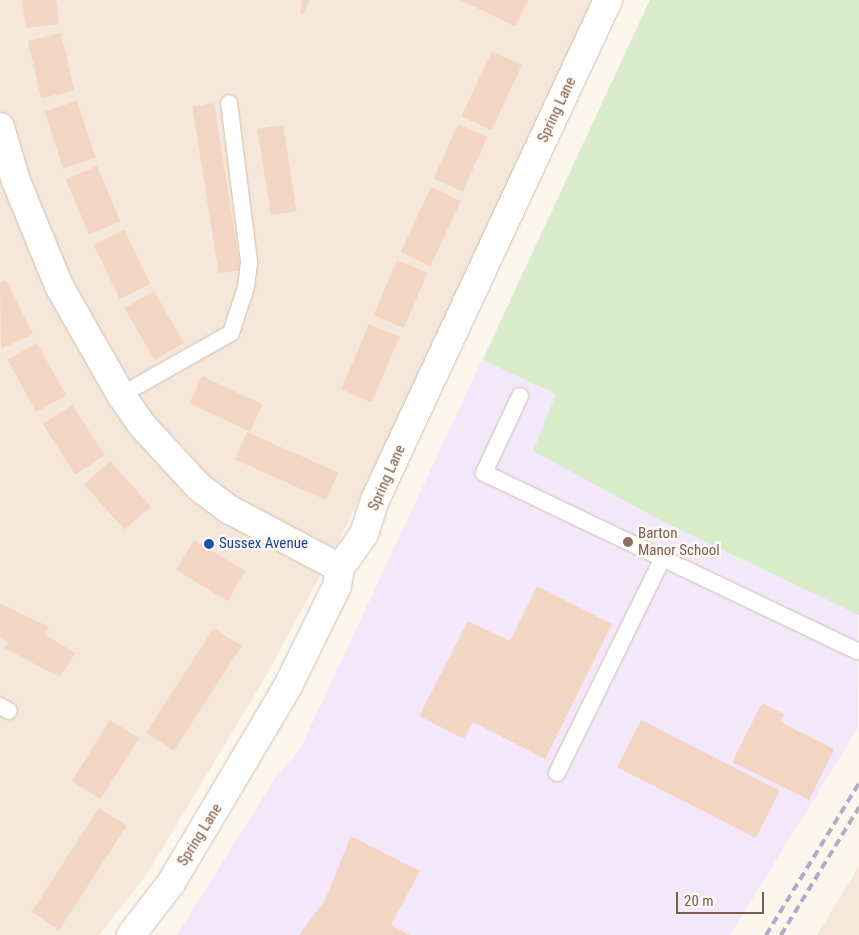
<!DOCTYPE html>
<html>
<head>
<meta charset="utf-8">
<style>
	body { margin:0 }
	#map { position:relative; width:859px; height:935px; overflow:hidden; background:#fdf6ec; font-family:"Roboto Condensed",sans-serif }
	div>[style] { position:absolute }
	.residential>* { inset:0; background:#f5e8da }
	.education>* { inset:0; background:#f3e8fa }
	.green>* { inset:0; background:#d8ecc9 }
	.building>* { inset:0; background:#f3d5c3; transform-origin:0 0 }
	.roads { filter:drop-shadow(0 0 1px #d1beb0) drop-shadow(0 0 1px #d1beb0) }
	.service>* { height:16px; margin:-8px; padding:0 8px; transform-origin:8px; border-radius:8px; background:#fff }
	.minor>* { height:28px; margin:-14px; padding:0 14px; transform-origin:14px; border-radius:14px; background:#fff }
	.rail>* { height:4px; margin-top:-2px; transform-origin:0; background:repeating-linear-gradient(90deg,#b9a8c9 0 8px,transparent 0 13px) }
	.dots>* { width:14px; height:14px; translate:-50% -50%; box-sizing:border-box; border:2px solid #fffaf3; border-radius:50% }
	span { translate:-50% -50%; white-space:nowrap; text-align:center; line-height:1.15; -webkit-text-stroke:5px #fffaf3; paint-order:stroke }
	.street-label { font-size:15px; color:#7a5c4d }
	.education-label { font-size:15px; color:#785e54 }
	.left { translate:0 -50%; text-align:left }
	.transit-label { font-size:15px; color:#164399 }
	.scale { position:absolute; left:676px; top:892px; width:88px; height:22px; box-sizing:border-box; border:2px solid #7a5c4d; border-top:0; padding-left:6px; font-size:15px; line-height:18px; white-space:nowrap; color:#7a5c4d; -webkit-text-stroke:4px #fffaf3; paint-order:stroke }
</style>
</head>
<body>
<div id="map">
	<div class="residential">
		<i style="clip-path:polygon(0 0,596px 0,342px 535px,266px 676px,145px 877px,99px 935px,0 935px)"></i>
		<i style="clip-path:polygon(859px 866px,859px 935px,817px 935px)"></i>
	</div>
	<div class="education">
		<i style="clip-path:polygon(650px 0,859px 0,858px 728px,730px 935px,177px 935px,274px 780px,301px 747px)"></i>
	</div>
	<div class="green">
		<i style="clip-path:polygon(650px 0,859px 0,859px 615px,658px 519px,533px 451px,556px 394px,483px 360px)"></i>
	</div>
	<div class="building">
		<i style="clip-path:polygon(22px 0,56px 0,59px 24px,26px 28px)"></i>
		<i style="clip-path:polygon(302px 0,310px 0,303px 14px,300px 12px)"></i>
		<i style="clip-path:polygon(460px 0,528px 0,515px 26px)"></i>
		<i style="left:61px;top:33px;width:59px;height:34px;rotate:77deg"></i>
		<i style="left:492px;top:51px;width:33px;height:72px;rotate:25deg"></i>
		<i style="left:77px;top:101px;width:60px;height:34px;rotate:72deg"></i>
		<i style="left:214px;top:103px;width:169px;height:22px;rotate:81deg"></i>
		<i style="left:458px;top:124px;width:32px;height:60px;rotate:24deg"></i>
		<i style="left:283px;top:125px;width:87px;height:26px;rotate:81deg"></i>
		<i style="left:97px;top:166px;width:60px;height:34px;rotate:67deg"></i>
		<i style="left:431px;top:187px;width:33px;height:72px;rotate:25deg"></i>
		<i style="left:124px;top:230px;width:60px;height:34px;rotate:64deg"></i>
		<i style="left:397px;top:260px;width:33px;height:60px;rotate:23deg"></i>
		<i style="clip-path:polygon(6px 280px,33px 334px,1px 349px,0 283px)"></i>
		<i style="left:154px;top:291px;width:60px;height:34px;rotate:60deg"></i>
		<i style="left:369px;top:324px;width:33px;height:71px;rotate:23deg"></i>
		<i style="left:37px;top:343px;width:60px;height:34px;rotate:61deg"></i>
		<i style="left:202px;top:376px;width:67px;height:30px;rotate:25deg"></i>
		<i style="left:72px;top:405px;width:60px;height:35px;rotate:57deg"></i>
		<i style="left:247px;top:432px;width:100px;height:30px;rotate:24deg"></i>
		<i style="left:110px;top:461px;width:61px;height:35px;rotate:48deg"></i>
		<i style="left:194px;top:540px;width:60px;height:35px;rotate:31deg"></i>
		<i style="clip-path:polygon(537px 586px,612px 624px,545px 759px,473px 722px,464px 739px,419px 716px,468px 621px,510px 641px)"></i>
		<i style="clip-path:polygon(0 603px,49px 627px,44px 634px,75px 653px,60px 677px,4px 648px,8px 642px,0 637px)"></i>
		<i style="left:214px;top:628px;width:33px;height:125px;rotate:33deg"></i>
		<i style="clip-path:polygon(762px 703px,784px 714px,780px 722px,834px 749px,809px 800px,732px 762px)"></i>
		<i style="left:110px;top:720px;width:34px;height:72px;rotate:32deg"></i>
		<i style="left:641px;top:720px;width:156px;height:53px;rotate:27deg"></i>
		<i style="left:99px;top:808px;width:33px;height:124px;rotate:33deg"></i>
		<i style="clip-path:polygon(351px 836px,420px 871px,391px 925px,410px 935px,299px 935px,325px 900px)"></i>
	</div>
	<div class="roads">
		<div class="service">
			<i style="left:121px;top:395px;width:126px;rotate:-29.4deg"></i>
			<i style="left:231px;top:333px;width:48px;rotate:-71.9deg"></i>
			<i style="left:246px;top:287px;width:26px;rotate:-83deg"></i>
			<i style="left:249px;top:261px;width:159px;rotate:-97.2deg"></i>
			<i style="left:520px;top:396px;width:85px;rotate:115.1deg"></i>
			<i style="left:484px;top:473px;width:414px;rotate:25.5deg"></i>
			<i style="left:0;top:706px;width:10px;rotate:29deg"></i>
			<i style="left:557px;top:773px;width:240px;rotate:-63.8deg"></i>
		</div>
		<div class="minor">
			<i style="left:0;top:127px;width:56px;rotate:73.5deg"></i>
			<i style="left:16px;top:181px;width:113px;rotate:67.7deg"></i>
			<i style="left:59px;top:286px;width:125px;rotate:60.4deg"></i>
			<i style="left:121px;top:395px;width:35px;rotate:55deg"></i>
			<i style="left:141px;top:424px;width:86px;rotate:47.4deg"></i>
			<i style="left:199px;top:487px;width:39px;rotate:37deg"></i>
			<i style="left:230px;top:510px;width:124px;rotate:27.8deg"></i>
			<i style="left:131px;top:935px;width:66px;rotate:-52.4deg"></i>
			<i style="left:171px;top:883px;width:227px;rotate:-59.3deg"></i>
			<i style="left:287px;top:688px;width:114px;rotate:-63.9deg"></i>
			<i style="left:337px;top:586px;width:18px;rotate:-81deg"></i>
			<i style="left:340px;top:568px;width:42px;rotate:-54.8deg"></i>
			<i style="left:364px;top:534px;width:36px;rotate:-72deg"></i>
			<i style="left:375px;top:500px;width:552px;rotate:-65.01deg"></i>
		</div>
	</div>
	<div class="rail">
		<i style="left:766px;top:935px;width:178px;rotate:-58.5deg"></i>
		<i style="left:781px;top:935px;width:150px;rotate:-58.6deg"></i>
	</div>
	<div class="dots">
		<i style="left:628px;top:542px;background:#8d6e63"></i>
		<i style="left:209px;top:544px;background:#1a4fb4"></i>
	</div>
	<div class="street-label">
		<span style="left:557px;top:110px;rotate:-65deg">Spring Lane</span>
		<span style="left:387px;top:478px;rotate:-66deg">Spring Lane</span>
		<span style="left:200px;top:835px;rotate:-58deg">Spring Lane</span>
	</div>
	<div class="education-label">
		<span class="left" style="left:638px;top:542px">Barton<br>Manor School</span>
	</div>
	<div class="transit-label">
		<span class="left" style="left:219px;top:544px">Sussex Avenue</span>
	</div>
	<div class="scale">20 m</div>
</div>
</body>
</html>
